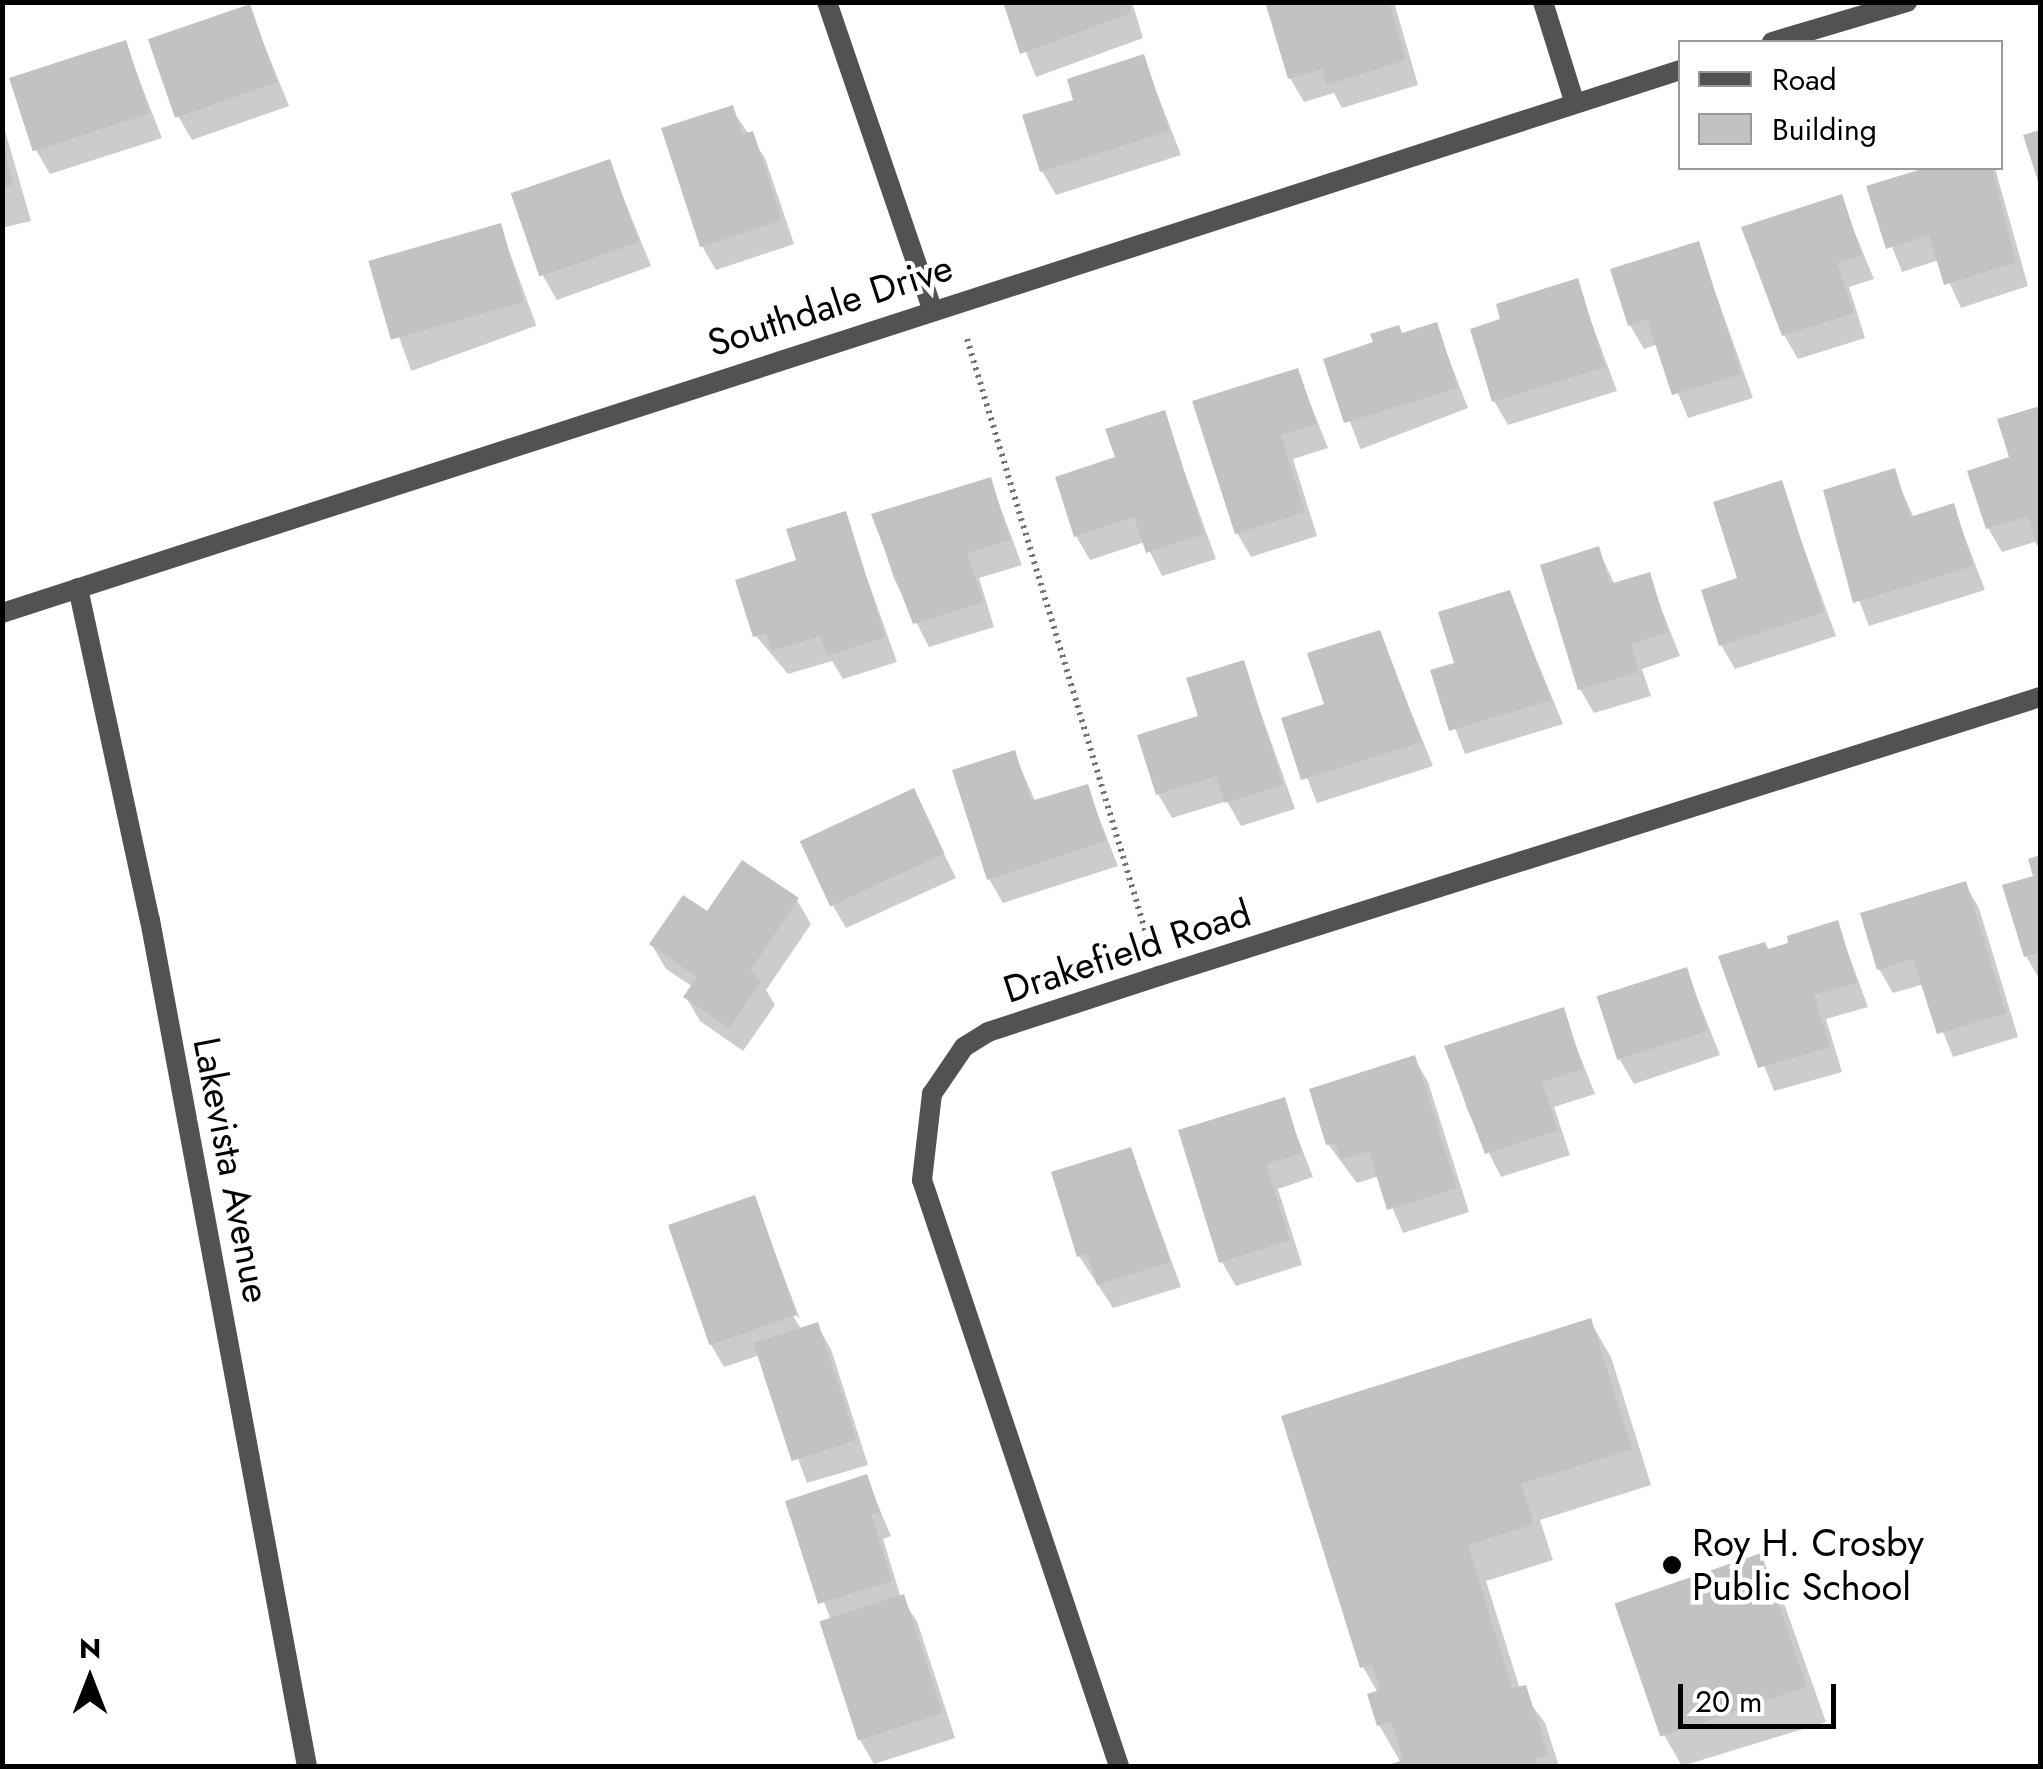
<!DOCTYPE html>
<html>
<head>
<meta charset="utf-8">
<style>
	body { margin:0 }
	#map { position:relative; width:2043px; height:1769px; overflow:hidden; background:#fff; font-family:Jost,sans-serif }
	div>[style] { position:absolute }
	.shadow>* { inset:0; background:#0003; transform-origin:0 0 }
	.building>* { inset:0; background:#c2c2c2; transform-origin:0 0 }
	.path>* { height:6px; margin-top:-3px; transform-origin:0; background:repeating-linear-gradient(90deg,#747474 0 2.5px,transparent 0 7.5px) }
	.minor>* { height:20px; margin:-10px; padding:0 10px; transform-origin:10px; border-radius:10px; background:#525252 }
	.dots>* { width:28px; height:28px; translate:-50% -50%; box-sizing:border-box; border:5px solid #fff; border-radius:50% }
	span { translate:-50% -50%; white-space:nowrap; text-align:center; line-height:1.15; -webkit-text-stroke:9px #fff; paint-order:stroke }
	.street-label { font-size:38px; color:#000 }
	.poi-label { font-size:38px; color:#000 }
	.left { translate:0 -50%; text-align:left }
	.frame { position:absolute; inset:0; border:5px solid #000; pointer-events:none }
	.legend { position:absolute; left:1678px; top:40px; width:325px; height:130px; box-sizing:border-box; background:#fff; border:2px solid #999; margin:0; padding:12px 18px; list-style:none; font-size:30px; color:#000 }
	.legend li { display:flex; align-items:center; gap:20px; height:50px }
	.legend b { width:50px; border:2px solid #999 }
	.north { position:absolute; left:40px; top:1629px; width:100px; height:100px; -webkit-text-stroke:8px #fff; paint-order:stroke; rotate:0deg; font-size:28px; font-weight:700; line-height:40px; text-align:center; color:#000 }
	.north::after { content:''; display:block; margin:auto; width:35px; height:45px; background:#000; clip-path:polygon(50% 0,100% 100%,50% 72%,0 100%) }
	.scale { position:absolute; left:1678px; top:1684px; width:158px; height:45px; box-sizing:border-box; border:5px solid #000; border-top:0; padding-left:12px; font-size:30px; line-height:35px; white-space:nowrap; color:#000; -webkit-text-stroke:8px #fff; paint-order:stroke }
</style>
</head>
<body>
<div id="map">
	<div class="shadow">
		<i style="clip-path:polygon(1006px 2px,1132px 2px,1143px 38px,1036px 77px)"></i>
		<i style="clip-path:polygon(1274px 2px,1394px 2px,1418px 85px,1342px 108px,1334px 93px,1304px 102px,1290px 78px)"></i>
		<i style="clip-path:polygon(249px 7px,289px 106px,192px 140px,178px 116px)"></i>
		<i style="clip-path:polygon(125px 43px,162px 138px,50px 174px,36px 150px)"></i>
		<i style="clip-path:polygon(1143px 57px,1181px 155px,1056px 195px,1042px 171px,1076px 101px)"></i>
		<i style="clip-path:polygon(731px 108px,765px 158px,794px 244px,716px 270px,702px 246px)"></i>
		<i style="clip-path:polygon(2px 120px,31px 221px,2px 228px)"></i>
		<i style="clip-path:polygon(609px 162px,651px 266px,557px 300px,543px 276px)"></i>
		<i style="clip-path:polygon(1932px 168px,1995px 168px,2028px 286px,1961px 308px,1939px 260px,1902px 272px,1869px 188px)"></i>
		<i style="clip-path:polygon(1840px 197px,1874px 279px,1849px 287px,1865px 338px,1798px 359px,1784px 335px)"></i>
		<i style="left:500px;top:226px;width:106px;height:133px;rotate:70deg"></i>
		<i style="clip-path:polygon(1698px 244px,1753px 398px,1688px 418px,1658px 344px,1644px 349px,1630px 325px)"></i>
		<i style="clip-path:polygon(1576px 281px,1617px 391px,1508px 425px,1494px 401px)"></i>
		<i style="left:1436px;top:325px;width:89px;height:115px;rotate:69deg"></i>
		<i style="clip-path:polygon(1297px 370px,1328px 448px,1293px 459px,1317px 536px,1251px 557px,1237px 533px)"></i>
		<i style="clip-path:polygon(2040px 408px,2040px 546px,2038px 541px,2002px 552px,1988px 528px,2013px 459px,2001px 421px)"></i>
		<i style="clip-path:polygon(1163px 413px,1216px 559px,1162px 576px,1145px 542px,1090px 560px,1076px 536px,1118px 459px)"></i>
		<i style="clip-path:polygon(1893px 471px,1914px 518px,1953px 506px,1985px 590px,1869px 626px,1836px 540px)"></i>
		<i style="clip-path:polygon(990px 480px,1022px 565px,979px 578px,994px 627px,929px 647px,894px 579px,874px 516px)"></i>
		<i style="clip-path:polygon(1780px 483px,1836px 636px,1735px 669px,1721px 645px)"></i>
		<i style="clip-path:polygon(844px 514px,897px 662px,843px 679px,832px 661px,788px 674px,756px 636px,738px 581px,799px 562px)"></i>
		<i style="clip-path:polygon(1598px 549px,1615px 585px,1648px 575px,1680px 656px,1642px 669px,1651px 696px,1594px 713px,1580px 689px,1543px 566px)"></i>
		<i style="clip-path:polygon(1509px 593px,1563px 724px,1465px 754px,1433px 672px,1457px 664px)"></i>
		<i style="clip-path:polygon(1379px 633px,1433px 766px,1317px 803px,1284px 719px,1327px 705px)"></i>
		<i style="clip-path:polygon(1243px 663px,1295px 809px,1241px 826px,1227px 801px,1172px 818px,1158px 794px,1201px 717px)"></i>
		<i style="clip-path:polygon(1014px 753px,1036px 803px,1087px 787px,1118px 866px,1003px 903px,989px 879px)"></i>
		<i style="clip-path:polygon(913px 791px,956px 878px,846px 928px,832px 904px)"></i>
		<i style="clip-path:polygon(2040px 858px,2040px 980px,2026px 956px,2037px 877px,2032px 861px)"></i>
		<i style="clip-path:polygon(1965px 884px,1979px 908px,2018px 1037px,1953px 1057px,1924px 984px,1893px 993px,1879px 969px)"></i>
		<i style="clip-path:polygon(797px 900px,811px 924px,766px 990px,775px 1005px,743px 1051px,700px 1021px,686px 997px,693px 987px,666px 969px,652px 945px,708px 915px)"></i>
		<i style="clip-path:polygon(1837px 923px,1868px 1007px,1826px 1019px,1842px 1072px,1774px 1091px,1722px 957px,1768px 951px)"></i>
		<i style="clip-path:polygon(1686px 970px,1720px 1055px,1634px 1084px,1620px 1060px)"></i>
		<i style="clip-path:polygon(1562px 1010px,1595px 1094px,1554px 1107px,1570px 1155px,1501px 1177px,1467px 1109px,1447px 1047px)"></i>
		<i style="clip-path:polygon(1414px 1058px,1428px 1082px,1469px 1212px,1403px 1233px,1379px 1176px,1357px 1183px,1328px 1144px)"></i>
		<i style="clip-path:polygon(1283px 1100px,1313px 1177px,1278px 1189px,1302px 1265px,1236px 1286px,1222px 1262px)"></i>
		<i style="clip-path:polygon(1131px 1150px,1181px 1287px,1113px 1308px,1079px 1256px)"></i>
		<i style="clip-path:polygon(754px 1198px,800px 1319px,787px 1306px,801px 1329px,817px 1325px,831px 1349px,868px 1465px,807px 1483px,760px 1355px,724px 1367px,710px 1343px)"></i>
		<i style="clip-path:polygon(1590px 1321px,1611px 1357px,1651px 1485px,1540px 1520px,1553px 1560px,1486px 1581px,1520px 1689px,1545px 1723px,1559px 1766px,1394px 1766px,1401px 1763px,1379px 1725px,1378px 1693px,1363px 1667px)"></i>
		<i style="clip-path:polygon(866px 1477px,891px 1536px,883px 1539px,901px 1598px,917px 1621px,955px 1738px,874px 1764px,860px 1740px,822px 1623px,831px 1621px,788px 1503px)"></i>
		<i style="clip-path:polygon(1760px 1556px,1780px 1592px,1826px 1722px,1682px 1766px,1664px 1735px)"></i>
	</div>
	<div class="building">
		<i style="clip-path:polygon(1003px 2px,1128px 2px,1131px 13px,1020px 54px)"></i>
		<i style="clip-path:polygon(1275px 2px,1389px 2px,1406px 60px,1326px 85px,1322px 69px,1288px 79px,1266px 5px)"></i>
		<i style="left:250px;top:4px;width:83px;height:108px;rotate:71deg"></i>
		<i style="left:126px;top:40px;width:77px;height:123px;rotate:72deg"></i>
		<i style="clip-path:polygon(1144px 54px,1169px 131px,1040px 172px,1022px 115px,1073px 100px,1067px 79px)"></i>
		<i style="clip-path:polygon(733px 105px,742px 134px,753px 131px,782px 220px,700px 247px,661px 128px)"></i>
		<i style="clip-path:polygon(2040px 130px,2040px 187px,2023px 135px)"></i>
		<i style="clip-path:polygon(4px 150px,13px 185px,2px 188px,2px 151px)"></i>
		<i style="left:610px;top:159px;width:88px;height:105px;rotate:71deg"></i>
		<i style="clip-path:polygon(1925px 168px,1992px 168px,2016px 262px,1944px 285px,1929px 235px,1886px 249px,1866px 186px)"></i>
		<i style="clip-path:polygon(1842px 194px,1862px 255px,1837px 263px,1854px 313px,1782px 336px,1741px 227px)"></i>
		<i style="left:501px;top:223px;width:82px;height:138px;rotate:74deg"></i>
		<i style="clip-path:polygon(1699px 241px,1741px 374px,1672px 395px,1647px 319px,1628px 326px,1610px 269px)"></i>
		<i style="clip-path:polygon(1578px 278px,1605px 367px,1492px 402px,1470px 329px,1500px 319px,1496px 304px)"></i>
		<i style="clip-path:polygon(1437px 322px,1458px 388px,1344px 423px,1323px 359px,1373px 342px,1370px 334px,1399px 325px,1402px 333px)"></i>
		<i style="clip-path:polygon(1298px 368px,1317px 424px,1281px 435px,1305px 512px,1235px 534px,1192px 401px)"></i>
		<i style="clip-path:polygon(2040px 406px,2040px 545px,2037px 546px,2028px 516px,1986px 529px,1967px 471px,2009px 457px,1997px 419px)"></i>
		<i style="clip-path:polygon(1165px 410px,1204px 534px,1146px 553px,1134px 517px,1074px 537px,1055px 477px,1115px 457px,1105px 429px)"></i>
		<i style="clip-path:polygon(1895px 468px,1910px 517px,1954px 503px,1973px 566px,1853px 603px,1823px 490px)"></i>
		<i style="clip-path:polygon(991px 477px,1010px 540px,967px 553px,983px 602px,913px 624px,871px 514px)"></i>
		<i style="clip-path:polygon(1782px 480px,1824px 612px,1719px 646px,1701px 590px,1737px 578px,1713px 502px)"></i>
		<i style="clip-path:polygon(846px 511px,885px 637px,827px 656px,820px 636px,772px 651px,766px 633px,753px 637px,735px 580px,796px 560px,786px 529px)"></i>
		<i style="clip-path:polygon(1599px 546px,1610px 584px,1650px 572px,1668px 632px,1631px 644px,1639px 672px,1578px 690px,1540px 565px)"></i>
		<i style="clip-path:polygon(1510px 590px,1551px 700px,1449px 731px,1430px 670px,1454px 663px,1438px 612px)"></i>
		<i style="clip-path:polygon(1380px 630px,1422px 742px,1301px 780px,1281px 718px,1324px 704px,1307px 653px)"></i>
		<i style="clip-path:polygon(1244px 660px,1283px 785px,1225px 803px,1216px 776px,1156px 795px,1137px 735px,1198px 716px,1186px 678px)"></i>
		<i style="clip-path:polygon(1015px 750px,1031px 801px,1088px 784px,1106px 841px,987px 880px,952px 770px)"></i>
		<i style="left:914px;top:788px;width:72px;height:126px;rotate:65deg"></i>
		<i style="clip-path:polygon(2040px 855px,2040px 952px,2024px 957px,2002px 885px,2033px 876px,2028px 859px)"></i>
		<i style="clip-path:polygon(742px 860px,799px 898px,750px 971px,762px 981px,729px 1028px,683px 997px,697px 977px,649px 944px,683px 895px,707px 911px)"></i>
		<i style="clip-path:polygon(1966px 881px,2006px 1013px,1937px 1034px,1913px 959px,1877px 970px,1860px 913px)"></i>
		<i style="clip-path:polygon(1838px 920px,1857px 983px,1814px 995px,1830px 1047px,1758px 1068px,1718px 956px,1765px 942px,1768px 949px,1788px 943px,1787px 936px)"></i>
		<i style="left:1687px;top:967px;width:67px;height:95px;rotate:72deg"></i>
		<i style="clip-path:polygon(1564px 1007px,1583px 1069px,1542px 1082px,1558px 1130px,1485px 1154px,1444px 1046px)"></i>
		<i style="clip-path:polygon(1415px 1055px,1457px 1188px,1387px 1210px,1369px 1151px,1341px 1160px,1335px 1143px,1326px 1145px,1309px 1089px)"></i>
		<i style="clip-path:polygon(1285px 1097px,1302px 1153px,1266px 1164px,1290px 1240px,1219px 1263px,1178px 1130px)"></i>
		<i style="clip-path:polygon(1131px 1147px,1170px 1262px,1097px 1285px,1087px 1253px,1077px 1257px,1051px 1172px)"></i>
		<i style="left:755px;top:1195px;width:127px;height:92px;rotate:71deg"></i>
		<i style="clip-path:polygon(1591px 1318px,1632px 1449px,1521px 1484px,1534px 1524px,1468px 1545px,1512px 1688px,1526px 1685px,1548px 1755px,1535px 1759px,1537px 1766px,1386px 1766px,1403px 1760px,1391px 1721px,1377px 1726px,1367px 1694px,1380px 1690px,1372px 1665px,1360px 1668px,1281px 1416px)"></i>
		<i style="left:818px;top:1322px;width:124px;height:68px;rotate:72deg"></i>
		<i style="clip-path:polygon(867px 1474px,880px 1512px,871px 1514px,892px 1581px,818px 1604px,785px 1501px)"></i>
		<i style="left:1761px;top:1553px;width:141px;height:155px;rotate:71deg"></i>
		<i style="left:904px;top:1594px;width:125px;height:89px;rotate:72deg"></i>
	</div>
	<div class="path">
		<i style="left:967px;top:339px;width:631px;rotate:73.23deg"></i>
	</div>
	<div class="minor">
		<i style="left:827px;top:2px;width:324px;rotate:71.1deg"></i>
		<i style="left:1543px;top:2px;width:104px;rotate:72.6deg"></i>
		<i style="left:1772px;top:42px;width:141px;rotate:-16.5deg"></i>
		<i style="left:78px;top:588px;width:340px;rotate:77.8deg"></i>
		<i style="left:150px;top:920px;width:860px;rotate:79.49deg"></i>
		<i style="left:2px;top:613px;width:1764px;rotate:-17.93deg"></i>
		<i style="left:1119px;top:1766px;width:618px;rotate:-108.58deg"></i>
		<i style="left:922px;top:1180px;width:87px;rotate:-83.4deg"></i>
		<i style="left:932px;top:1094px;width:57px;rotate:-55.8deg"></i>
		<i style="left:964px;top:1047px;width:28px;rotate:-32deg"></i>
		<i style="left:988px;top:1032px;width:180px;rotate:-18.1deg"></i>
		<i style="left:1159px;top:976px;width:924px;rotate:-17.57deg"></i>
	</div>
	<div class="dots">
		<i style="left:1672px;top:1565px;background:#000"></i>
	</div>
	<div class="street-label">
		<span style="left:830px;top:305px;rotate:-18deg">Southdale Drive</span>
		<span style="left:1127px;top:951px;rotate:-18deg">Drakefield Road</span>
		<span style="left:232px;top:1170px;rotate:79deg">Lakevista Avenue</span>
	</div>
	<div class="poi-label">
		<span class="left" style="left:1692px;top:1565px">Roy H. Crosby<br>Public School</span>
	</div>
	<div class="frame"></div>
	<ul class="legend">
	<li><b style="height:12px;background:#525252"></b>Road</li>
	<li><b style="height:28px;background:#c2c2c2"></b>Building</li>
	</ul>
	<div class="north">N</div>
	<div class="scale">20 m</div>
</div>
</body>
</html>
